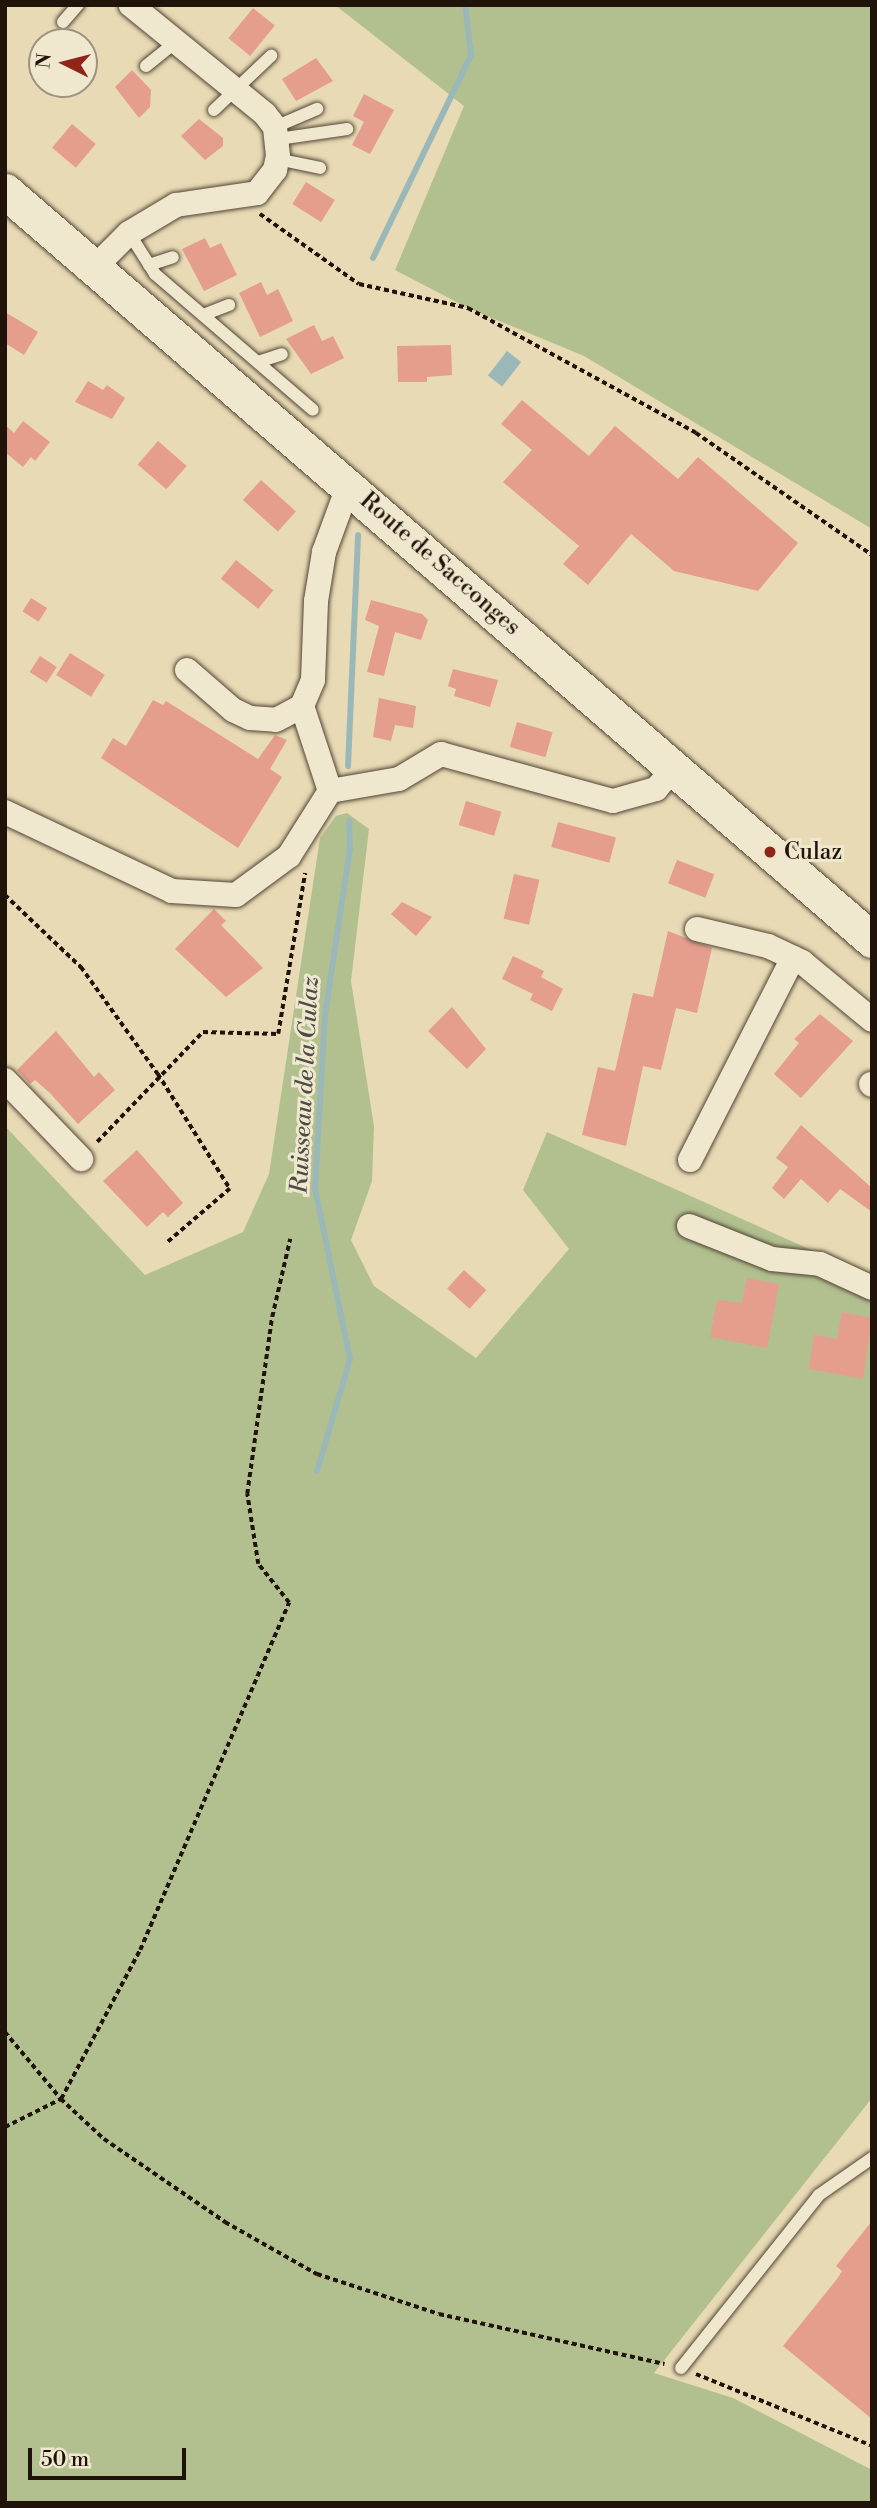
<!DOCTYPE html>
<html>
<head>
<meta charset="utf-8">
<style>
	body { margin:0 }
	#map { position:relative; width:877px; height:2508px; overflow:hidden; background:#e8dab5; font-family:"Libre Bodoni",serif }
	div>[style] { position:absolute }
	.green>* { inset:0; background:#b2c090 }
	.water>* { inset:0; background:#9bb8b8; transform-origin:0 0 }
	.stream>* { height:6px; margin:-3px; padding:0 3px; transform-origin:3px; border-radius:3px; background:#9bb8b8 }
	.building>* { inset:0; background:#e59d8d; transform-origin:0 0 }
	.path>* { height:3.5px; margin-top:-1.75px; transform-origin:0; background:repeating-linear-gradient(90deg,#201309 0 5px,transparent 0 8.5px) }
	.roads { filter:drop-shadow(0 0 2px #524534) drop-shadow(0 0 2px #524534) }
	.lane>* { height:12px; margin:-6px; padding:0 6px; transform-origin:6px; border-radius:6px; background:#f0e7cf }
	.street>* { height:24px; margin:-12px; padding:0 12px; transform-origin:12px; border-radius:12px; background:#f0e7cf }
	.secondary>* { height:35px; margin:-17.5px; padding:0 17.5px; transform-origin:17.5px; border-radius:17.5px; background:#f0e7cf }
	.dots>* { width:19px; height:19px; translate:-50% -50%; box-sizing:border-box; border:4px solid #f0e7cf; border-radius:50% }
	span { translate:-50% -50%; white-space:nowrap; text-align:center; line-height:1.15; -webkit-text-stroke:6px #f0e7cf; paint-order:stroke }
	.street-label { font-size:23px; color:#201309 }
	.poi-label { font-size:23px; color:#201309 }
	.left { translate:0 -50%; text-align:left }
	.water-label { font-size:24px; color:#4b4d46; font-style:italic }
	.frame { position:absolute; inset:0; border:7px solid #201309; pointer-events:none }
	.north { position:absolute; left:28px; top:28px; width:70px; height:70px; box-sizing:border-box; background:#f0e7cf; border:2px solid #9d9280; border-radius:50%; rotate:276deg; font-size:19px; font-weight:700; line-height:28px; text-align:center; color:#201309 }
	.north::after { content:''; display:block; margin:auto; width:24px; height:32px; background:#8f2418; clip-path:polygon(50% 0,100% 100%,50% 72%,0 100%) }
	.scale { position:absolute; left:28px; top:2448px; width:158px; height:32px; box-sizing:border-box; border:4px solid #201309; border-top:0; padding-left:9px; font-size:21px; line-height:24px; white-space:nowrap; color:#201309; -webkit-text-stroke:5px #f0e7cf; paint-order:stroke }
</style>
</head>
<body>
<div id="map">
	<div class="green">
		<i style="clip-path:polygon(335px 5px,872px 5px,872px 529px,584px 356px,468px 308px,395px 270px,464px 106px)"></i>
		<i style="clip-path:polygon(347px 813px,369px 829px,351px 981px,374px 1126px,372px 1181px,351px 1240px,374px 1286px,476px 1358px,569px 1249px,523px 1190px,547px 1132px,872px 1277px,872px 2098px,654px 2373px,733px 2398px,872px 2470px,872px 2503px,5px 2503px,5px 1126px,145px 1275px,243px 1232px,269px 1174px,320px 838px,336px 816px)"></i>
	</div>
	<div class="water">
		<i style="left:507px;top:351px;width:18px;height:31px;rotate:38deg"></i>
	</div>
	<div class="stream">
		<i style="left:373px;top:258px;width:225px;rotate:-64.2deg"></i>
		<i style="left:471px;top:55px;width:50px;rotate:-96.8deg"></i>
		<i style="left:348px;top:766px;width:231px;rotate:-87.5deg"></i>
		<i style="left:317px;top:1471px;width:117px;rotate:-73.6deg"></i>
		<i style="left:350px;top:1359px;width:174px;rotate:-101.6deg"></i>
		<i style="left:315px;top:1189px;width:174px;rotate:-86.7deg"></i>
		<i style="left:325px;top:1015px;width:170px;rotate:-81.5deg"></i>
		<i style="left:350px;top:847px;width:26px;rotate:-92deg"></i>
	</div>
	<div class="building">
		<i style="left:253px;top:8px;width:28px;height:39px;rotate:39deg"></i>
		<i style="clip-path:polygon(316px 58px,333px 81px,296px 101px,282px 79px)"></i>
		<i style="clip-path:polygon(132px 70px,151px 90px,150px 107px,139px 118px,115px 87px)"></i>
		<i style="clip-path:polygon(364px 94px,394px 110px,370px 154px,352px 145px,364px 122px,353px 116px)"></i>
		<i style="clip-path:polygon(199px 119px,223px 138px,223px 146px,205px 160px,181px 136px)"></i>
		<i style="left:72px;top:124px;width:31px;height:31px;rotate:40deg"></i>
		<i style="left:306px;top:182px;width:34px;height:26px;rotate:32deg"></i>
		<i style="clip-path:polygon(205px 238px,210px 248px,221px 243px,237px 275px,204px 291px,182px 249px)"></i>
		<i style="clip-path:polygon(261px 282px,267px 295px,278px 289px,293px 321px,260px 337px,239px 293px)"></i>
		<i style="clip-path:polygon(5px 312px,38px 332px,24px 355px,5px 343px)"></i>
		<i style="clip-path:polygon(314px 325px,322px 341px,333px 336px,344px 358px,311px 374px,286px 339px)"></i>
		<i style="clip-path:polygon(451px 345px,452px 375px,427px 377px,427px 382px,398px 382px,397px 346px)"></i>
		<i style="clip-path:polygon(88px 381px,103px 390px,107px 385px,125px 398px,112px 419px,75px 402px)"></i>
		<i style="clip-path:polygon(522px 400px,589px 456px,615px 426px,678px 479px,698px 457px,798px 543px,758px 591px,674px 571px,631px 534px,588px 585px,563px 564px,579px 546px,503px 482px,532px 450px,501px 424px)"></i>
		<i style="clip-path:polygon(23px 421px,50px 442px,35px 461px,31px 457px,23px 467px,5px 452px,5px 425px,14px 433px)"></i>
		<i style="left:158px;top:441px;width:38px;height:31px;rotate:41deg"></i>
		<i style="left:261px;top:480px;width:47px;height:27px;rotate:42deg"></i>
		<i style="left:236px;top:560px;width:48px;height:24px;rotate:39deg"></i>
		<i style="left:31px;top:598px;width:19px;height:16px;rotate:32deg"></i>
		<i style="clip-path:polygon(371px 600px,422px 614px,428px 620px,421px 640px,395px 632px,384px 676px,367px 672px,379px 626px,365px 620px)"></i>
		<i style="left:70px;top:653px;width:41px;height:26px;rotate:32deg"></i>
		<i style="left:40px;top:656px;width:20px;height:19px;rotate:33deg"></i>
		<i style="clip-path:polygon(453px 669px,498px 680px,490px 707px,454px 696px,456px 689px,448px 686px)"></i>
		<i style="clip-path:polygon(379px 698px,416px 706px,413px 728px,395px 725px,391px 741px,373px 737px)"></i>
		<i style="clip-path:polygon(153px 700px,163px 705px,166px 701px,258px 759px,275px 735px,287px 740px,270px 769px,282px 777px,238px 848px,101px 758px,113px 738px,126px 746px)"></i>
		<i style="left:517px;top:722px;width:37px;height:26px;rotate:16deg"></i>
		<i style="left:466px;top:801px;width:37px;height:25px;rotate:17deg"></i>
		<i style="left:558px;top:822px;width:60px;height:26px;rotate:15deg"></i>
		<i style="left:677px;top:860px;width:40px;height:25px;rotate:21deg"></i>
		<i style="left:514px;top:874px;width:26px;height:46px;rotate:13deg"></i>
		<i style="clip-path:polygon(402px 902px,432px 917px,416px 936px,391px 914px)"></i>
		<i style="clip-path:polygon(214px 909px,226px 921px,221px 925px,263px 968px,226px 997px,175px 949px)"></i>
		<i style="clip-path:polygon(668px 931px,712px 948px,697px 1013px,676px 1008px,661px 1070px,643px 1066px,626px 1146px,582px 1135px,598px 1067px,615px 1071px,633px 993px,653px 997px)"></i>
		<i style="clip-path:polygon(513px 956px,544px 971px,541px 977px,563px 989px,552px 1011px,530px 1000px,533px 994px,502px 979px)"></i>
		<i style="clip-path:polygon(452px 1007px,486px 1049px,467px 1069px,428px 1031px)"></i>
		<i style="clip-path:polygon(820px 1014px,853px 1041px,801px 1098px,774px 1074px,799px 1043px,794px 1039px)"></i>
		<i style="clip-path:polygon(56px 1031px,94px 1077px,99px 1072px,115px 1090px,78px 1124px,50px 1093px,35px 1080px,30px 1084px,17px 1070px)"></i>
		<i style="clip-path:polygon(801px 1125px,872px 1188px,872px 1212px,840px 1189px,828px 1203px,801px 1179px,784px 1199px,772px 1188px,788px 1167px,776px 1158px)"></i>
		<i style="clip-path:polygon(137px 1150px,183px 1203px,168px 1217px,163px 1212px,147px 1227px,103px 1181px)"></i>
		<i style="left:464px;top:1270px;width:30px;height:25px;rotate:42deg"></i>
		<i style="clip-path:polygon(747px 1278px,779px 1284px,767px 1348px,710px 1337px,717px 1300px,742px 1303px)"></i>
		<i style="clip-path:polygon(842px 1312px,872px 1318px,863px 1379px,809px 1369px,814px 1335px,837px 1339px)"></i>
		<i style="clip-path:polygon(872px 2221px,872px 2419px,783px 2346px,837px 2279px,842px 2271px,836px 2266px)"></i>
	</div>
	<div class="path">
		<i style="left:260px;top:214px;width:121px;rotate:35.3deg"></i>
		<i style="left:359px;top:284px;width:112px;rotate:12.4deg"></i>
		<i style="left:468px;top:308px;width:260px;rotate:28.7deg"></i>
		<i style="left:696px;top:433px;width:214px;rotate:34.7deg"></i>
		<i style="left:5px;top:895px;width:105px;rotate:43.5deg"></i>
		<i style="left:81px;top:967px;width:132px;rotate:54.3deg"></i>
		<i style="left:158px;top:1074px;width:136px;rotate:57.9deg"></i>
		<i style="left:230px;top:1189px;width:83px;rotate:139.4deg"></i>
		<i style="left:97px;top:1142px;width:153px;rotate:-46.1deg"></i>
		<i style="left:203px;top:1032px;width:75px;rotate:1.5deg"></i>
		<i style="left:278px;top:1034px;width:163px;rotate:-80.5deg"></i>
		<i style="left:5px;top:2032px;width:87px;rotate:50.1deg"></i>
		<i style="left:61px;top:2099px;width:59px;rotate:42.9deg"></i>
		<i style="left:104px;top:2139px;width:147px;rotate:34.4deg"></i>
		<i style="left:225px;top:2222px;width:106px;rotate:29.5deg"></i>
		<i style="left:317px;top:2274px;width:128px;rotate:18.2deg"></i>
		<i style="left:439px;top:2314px;width:231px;rotate:12.5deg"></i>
		<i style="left:5px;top:2127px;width:63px;rotate:-26.6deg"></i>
		<i style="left:61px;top:2099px;width:169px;rotate:-62.1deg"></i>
		<i style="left:140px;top:1950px;width:378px;rotate:-66.8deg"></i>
		<i style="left:289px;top:1603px;width:50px;rotate:-128.5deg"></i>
		<i style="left:258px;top:1564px;width:71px;rotate:-98.9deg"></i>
		<i style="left:247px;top:1494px;width:179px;rotate:-82deg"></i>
		<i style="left:272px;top:1317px;width:80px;rotate:-77deg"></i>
		<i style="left:696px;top:2374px;width:190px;rotate:22.2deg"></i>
	</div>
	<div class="roads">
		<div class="lane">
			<i style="left:63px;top:22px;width:23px;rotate:-49deg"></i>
			<i style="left:146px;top:66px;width:38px;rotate:-39deg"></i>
			<i style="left:214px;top:110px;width:79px;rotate:-43.5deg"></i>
			<i style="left:275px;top:127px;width:46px;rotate:-23.2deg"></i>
			<i style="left:278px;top:139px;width:70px;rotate:-8.2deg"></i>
			<i style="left:277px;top:159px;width:44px;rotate:11.8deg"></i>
			<i style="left:129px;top:233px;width:49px;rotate:57.6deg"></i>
			<i style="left:155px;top:274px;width:208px;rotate:40.7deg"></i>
			<i style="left:149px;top:265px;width:25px;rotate:-18deg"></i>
			<i style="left:203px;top:315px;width:28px;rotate:-21deg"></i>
			<i style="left:258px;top:362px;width:25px;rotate:-18deg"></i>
			<i style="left:681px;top:2368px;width:221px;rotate:-51.4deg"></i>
			<i style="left:819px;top:2195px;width:65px;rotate:-34.9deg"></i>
		</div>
		<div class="street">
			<i style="left:96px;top:266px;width:47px;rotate:-45deg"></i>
			<i style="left:129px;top:233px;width:55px;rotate:-30.8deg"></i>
			<i style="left:176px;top:205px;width:82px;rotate:-8.4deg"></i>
			<i style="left:257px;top:193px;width:29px;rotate:-52deg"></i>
			<i style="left:275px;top:170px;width:14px;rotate:-78deg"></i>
			<i style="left:278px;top:156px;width:29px;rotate:-96deg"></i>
			<i style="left:275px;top:127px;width:16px;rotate:-128deg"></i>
			<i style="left:265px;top:114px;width:173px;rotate:-140.9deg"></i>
			<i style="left:187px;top:670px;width:61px;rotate:41deg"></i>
			<i style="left:233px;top:710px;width:19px;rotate:25deg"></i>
			<i style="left:250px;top:718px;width:26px;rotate:4deg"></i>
			<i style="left:276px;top:720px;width:30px;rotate:-28deg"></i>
			<i style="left:302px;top:706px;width:28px;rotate:-67deg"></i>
			<i style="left:313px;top:680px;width:79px;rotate:-87.8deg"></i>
			<i style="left:316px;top:601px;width:50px;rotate:-80.7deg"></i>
			<i style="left:324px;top:552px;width:72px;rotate:-69.8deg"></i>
			<i style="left:330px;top:791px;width:70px;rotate:-9.9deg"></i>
			<i style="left:399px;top:779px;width:49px;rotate:-30.8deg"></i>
			<i style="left:441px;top:754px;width:178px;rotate:15.3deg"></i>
			<i style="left:613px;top:801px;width:45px;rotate:-15.6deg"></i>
			<i style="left:656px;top:789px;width:28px;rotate:-49deg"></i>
			<i style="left:5px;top:812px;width:185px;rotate:25.3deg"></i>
			<i style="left:172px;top:891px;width:64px;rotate:3.6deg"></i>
			<i style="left:236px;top:895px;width:66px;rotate:-36.3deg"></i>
			<i style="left:289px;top:856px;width:77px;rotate:-57.8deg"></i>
			<i style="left:330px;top:791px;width:89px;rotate:-108.2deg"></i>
			<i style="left:697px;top:929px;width:73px;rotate:13.5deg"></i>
			<i style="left:768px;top:946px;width:38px;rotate:25deg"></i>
			<i style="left:802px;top:962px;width:91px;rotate:39.6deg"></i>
			<i style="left:5px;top:1080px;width:110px;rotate:46.1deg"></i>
			<i style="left:871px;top:1084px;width:1px;rotate:45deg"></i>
			<i style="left:690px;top:1160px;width:227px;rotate:-63deg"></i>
			<i style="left:689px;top:1226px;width:89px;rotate:21.7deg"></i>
			<i style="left:772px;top:1259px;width:48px;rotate:5.9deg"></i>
			<i style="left:820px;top:1264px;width:57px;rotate:24.8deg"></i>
		</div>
		<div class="secondary">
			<i style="left:5px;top:191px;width:1146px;rotate:40.82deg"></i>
		</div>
	</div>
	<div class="dots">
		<i style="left:770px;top:852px;background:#8f2418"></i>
	</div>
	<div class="street-label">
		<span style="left:440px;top:564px;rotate:41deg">Route de Sacconges</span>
	</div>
	<div class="poi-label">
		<span class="left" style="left:784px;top:852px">Culaz</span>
	</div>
	<div class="water-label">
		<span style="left:306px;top:1085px;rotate:-87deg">Ruisseau de la Culaz</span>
	</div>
	<div class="frame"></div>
	<div class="north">N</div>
	<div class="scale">50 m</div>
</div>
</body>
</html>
